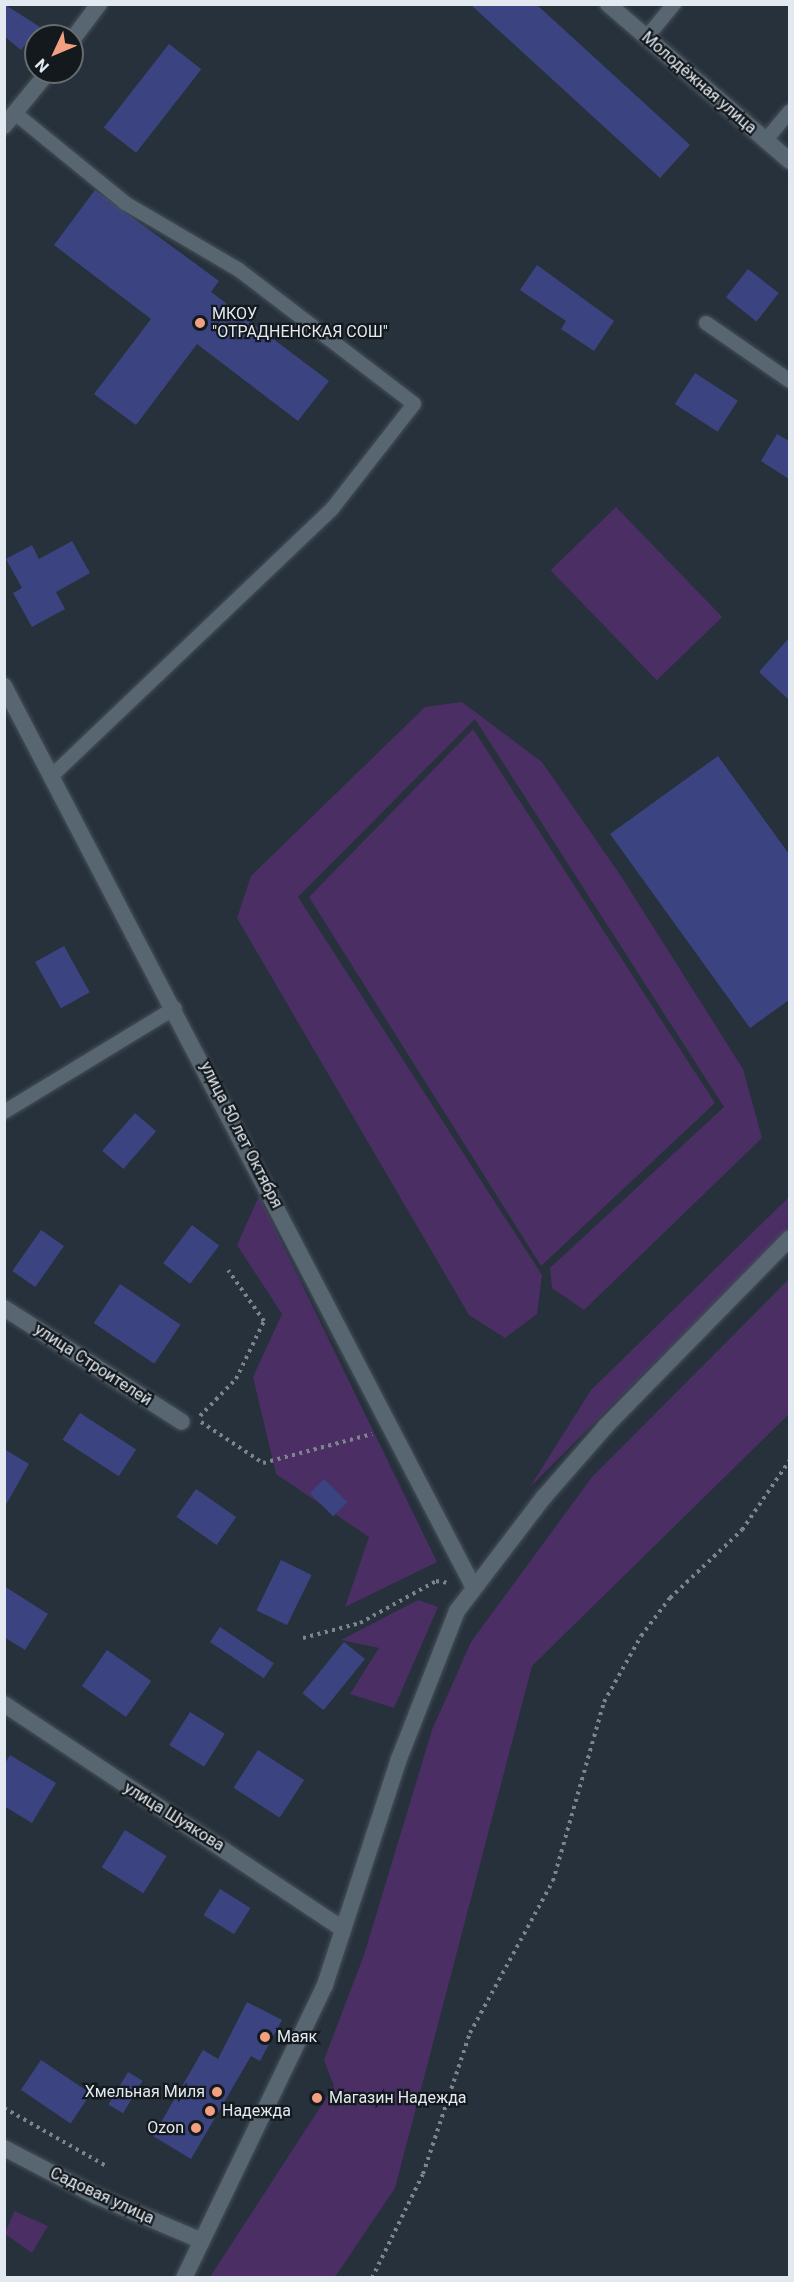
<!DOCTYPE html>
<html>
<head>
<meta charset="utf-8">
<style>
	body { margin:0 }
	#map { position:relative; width:794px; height:2282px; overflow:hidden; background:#26313b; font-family:Roboto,sans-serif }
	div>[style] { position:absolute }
	.green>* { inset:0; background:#4a2e64; transform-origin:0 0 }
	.building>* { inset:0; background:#3b4481; transform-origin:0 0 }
	.path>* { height:4px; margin-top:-2px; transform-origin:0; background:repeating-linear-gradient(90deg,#7c858e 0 3px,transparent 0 7.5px) }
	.roads { filter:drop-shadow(0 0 2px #454f58) drop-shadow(0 0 2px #454f58) }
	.service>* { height:14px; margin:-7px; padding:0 7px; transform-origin:7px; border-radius:7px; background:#586671 }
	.minor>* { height:16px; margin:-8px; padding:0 8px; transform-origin:8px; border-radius:8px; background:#586671 }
	.tertiary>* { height:16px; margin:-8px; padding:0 8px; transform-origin:8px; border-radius:8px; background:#586671 }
	.dots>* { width:16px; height:16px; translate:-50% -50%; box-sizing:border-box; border:3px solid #13191d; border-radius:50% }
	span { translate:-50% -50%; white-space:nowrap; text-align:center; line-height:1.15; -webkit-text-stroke:4.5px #13191d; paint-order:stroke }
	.street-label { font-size:16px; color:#e2e9f0 }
	.poi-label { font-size:16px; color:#e2e9f0 }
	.left { translate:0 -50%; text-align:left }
	.right { translate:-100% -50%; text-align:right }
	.frame { position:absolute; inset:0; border:6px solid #e2e9f0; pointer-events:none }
	.north { position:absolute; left:24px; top:24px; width:60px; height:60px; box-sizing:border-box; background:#13191d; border:2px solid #666c71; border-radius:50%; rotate:226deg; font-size:16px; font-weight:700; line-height:24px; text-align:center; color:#e2e9f0 }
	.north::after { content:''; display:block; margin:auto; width:21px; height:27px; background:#f3a082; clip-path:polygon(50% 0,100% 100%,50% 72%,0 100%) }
</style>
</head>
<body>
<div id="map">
	<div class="green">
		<i style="left:616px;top:507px;width:153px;height:91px;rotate:46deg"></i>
		<i style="clip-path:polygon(462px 702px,542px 762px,621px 876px,743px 1069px,762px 1138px,584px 1310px,552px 1288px,550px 1268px,724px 1107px,475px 719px,298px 897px,542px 1275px,537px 1314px,505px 1338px,469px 1315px,237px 918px,251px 876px,425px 707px)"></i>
		<i style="clip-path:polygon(473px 729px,715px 1103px,541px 1266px,309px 897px)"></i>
		<i style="clip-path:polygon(259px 1196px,437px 1562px,345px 1607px,369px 1537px,276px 1474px,253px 1377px,282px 1314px,237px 1245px)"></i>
		<i style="clip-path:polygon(789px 1197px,789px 1228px,530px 1487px,591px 1390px)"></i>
		<i style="clip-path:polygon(789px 1279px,789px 1414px,532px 1666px,395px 2188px,335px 2277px,210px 2277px,334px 2086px,324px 2060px,364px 1955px,432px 1730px,471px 1642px,592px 1477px)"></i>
		<i style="clip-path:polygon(418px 1600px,438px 1607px,394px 1708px,350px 1694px,379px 1648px,341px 1640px)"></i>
		<i style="clip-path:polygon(14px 2211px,48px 2226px,32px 2253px,5px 2234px)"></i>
	</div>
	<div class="building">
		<i style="clip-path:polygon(4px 4px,40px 27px,21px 50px,4px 36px)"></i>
		<i style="clip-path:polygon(470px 4px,536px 4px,690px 145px,660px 178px)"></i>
		<i style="left:169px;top:44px;width:41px;height:106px;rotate:38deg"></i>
		<i style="clip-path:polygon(95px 190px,219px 281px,211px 292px,329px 381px,298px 421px,197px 344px,136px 425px,94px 394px,151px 319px,54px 245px)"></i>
		<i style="clip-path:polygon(537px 265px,614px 321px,594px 351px,561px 329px,566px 321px,520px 290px)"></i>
		<i style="left:748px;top:269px;width:39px;height:36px;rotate:38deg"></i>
		<i style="left:695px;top:373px;width:51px;height:37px;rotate:33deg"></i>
		<i style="clip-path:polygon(777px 434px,789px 441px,789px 479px,761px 461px)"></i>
		<i style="clip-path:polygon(72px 541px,90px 573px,56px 592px,65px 609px,32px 627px,13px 593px,22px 588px,6px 559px,32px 545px,39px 559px)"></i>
		<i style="clip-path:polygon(789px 638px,789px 700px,759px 672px)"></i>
		<i style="clip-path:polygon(718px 756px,789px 854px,789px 1000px,750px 1028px,610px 834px)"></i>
		<i style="left:64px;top:946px;width:53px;height:33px;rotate:61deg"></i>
		<i style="left:135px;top:1113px;width:28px;height:50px;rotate:41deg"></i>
		<i style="left:192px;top:1225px;width:34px;height:48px;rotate:37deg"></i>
		<i style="left:41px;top:1230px;width:28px;height:50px;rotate:35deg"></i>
		<i style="left:120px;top:1284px;width:73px;height:47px;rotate:34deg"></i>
		<i style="left:80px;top:1413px;width:67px;height:32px;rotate:33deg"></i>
		<i style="clip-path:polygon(4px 1449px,29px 1464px,4px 1508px)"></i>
		<i style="left:324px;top:1479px;width:33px;height:20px;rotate:45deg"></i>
		<i style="left:196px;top:1489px;width:49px;height:34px;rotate:35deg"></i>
		<i style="left:281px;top:1560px;width:34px;height:56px;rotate:26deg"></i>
		<i style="clip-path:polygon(4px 1586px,48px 1614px,25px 1650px,4px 1637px)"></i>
		<i style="left:220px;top:1627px;width:65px;height:18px;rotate:34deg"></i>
		<i style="left:344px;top:1642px;width:27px;height:66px;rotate:39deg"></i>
		<i style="left:107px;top:1650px;width:54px;height:44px;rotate:35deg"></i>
		<i style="left:190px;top:1712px;width:41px;height:39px;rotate:32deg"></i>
		<i style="left:258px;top:1750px;width:55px;height:45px;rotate:33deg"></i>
		<i style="clip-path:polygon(10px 1755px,56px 1783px,32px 1823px,4px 1806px,4px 1765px)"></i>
		<i style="left:125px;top:1830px;width:49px;height:44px;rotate:32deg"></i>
		<i style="left:220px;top:1889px;width:36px;height:31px;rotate:32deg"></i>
		<i style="clip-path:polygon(247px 2002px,282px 2020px,260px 2061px,251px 2056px,191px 2159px,153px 2136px,203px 2050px,218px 2059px)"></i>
		<i style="left:41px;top:2060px;width:60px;height:36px;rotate:34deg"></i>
		<i style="left:128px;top:2072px;width:17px;height:38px;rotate:31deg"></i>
	</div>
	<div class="path">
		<i style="left:200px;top:1416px;width:52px;rotate:-45.8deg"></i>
		<i style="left:236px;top:1379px;width:64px;rotate:-64.2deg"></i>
		<i style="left:264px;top:1321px;width:62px;rotate:-125.2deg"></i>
		<i style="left:201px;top:1422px;width:74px;rotate:33.5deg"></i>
		<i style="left:263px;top:1463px;width:113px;rotate:-14.9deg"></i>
		<i style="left:303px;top:1638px;width:59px;rotate:-14.7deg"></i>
		<i style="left:360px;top:1623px;width:87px;rotate:-28.9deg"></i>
		<i style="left:436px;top:1581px;width:13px;rotate:9deg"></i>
		<i style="left:4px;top:2108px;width:117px;rotate:29.6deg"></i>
		<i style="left:372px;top:2278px;width:116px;rotate:-63.9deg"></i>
		<i style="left:423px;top:2174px;width:149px;rotate:-71.6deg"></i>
		<i style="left:470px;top:2033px;width:173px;rotate:-61.4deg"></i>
		<i style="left:553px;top:1881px;width:186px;rotate:-74.1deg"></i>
		<i style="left:604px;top:1702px;width:76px;rotate:-60.7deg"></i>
		<i style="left:641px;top:1636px;width:48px;rotate:-52.7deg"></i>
		<i style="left:670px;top:1598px;width:99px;rotate:-43.4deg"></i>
		<i style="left:742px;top:1530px;width:85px;rotate:-55.6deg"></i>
	</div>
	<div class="roads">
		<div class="service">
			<i style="left:647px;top:37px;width:43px;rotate:-50.7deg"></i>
			<i style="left:16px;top:114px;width:141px;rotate:39.2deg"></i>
			<i style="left:125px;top:203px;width:132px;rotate:30.4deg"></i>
			<i style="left:239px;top:270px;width:220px;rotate:37.4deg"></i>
			<i style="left:414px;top:404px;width:133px;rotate:128deg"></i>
			<i style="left:332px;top:509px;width:387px;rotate:136.4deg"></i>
			<i style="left:765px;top:141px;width:39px;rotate:-50deg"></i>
			<i style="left:706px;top:323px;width:102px;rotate:34.6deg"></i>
			<i style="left:4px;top:1112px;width:200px;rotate:-31.3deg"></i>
		</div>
		<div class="minor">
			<i style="left:608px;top:4px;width:240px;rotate:40.8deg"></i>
			<i style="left:72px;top:40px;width:45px;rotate:-53.1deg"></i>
			<i style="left:4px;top:126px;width:70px;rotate:-50.8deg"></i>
			<i style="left:4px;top:686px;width:1015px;rotate:62.48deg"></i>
			<i style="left:4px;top:1308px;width:211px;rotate:32.6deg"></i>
			<i style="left:4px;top:1704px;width:407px;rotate:33.6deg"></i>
			<i style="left:4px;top:2148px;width:104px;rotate:27.6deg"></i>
			<i style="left:96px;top:2196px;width:115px;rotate:23deg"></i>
		</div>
		<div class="tertiary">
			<i style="left:184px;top:2278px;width:325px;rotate:-64.3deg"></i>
			<i style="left:325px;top:1985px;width:238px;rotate:-71.9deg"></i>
			<i style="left:399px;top:1759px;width:159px;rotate:-68.6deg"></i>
			<i style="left:457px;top:1611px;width:143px;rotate:-52.7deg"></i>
			<i style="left:544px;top:1497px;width:93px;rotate:-48.9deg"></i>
			<i style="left:605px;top:1427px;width:264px;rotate:-45.6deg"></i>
		</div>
	</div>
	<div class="dots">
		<i style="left:200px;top:323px;background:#f3a082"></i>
		<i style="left:265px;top:2037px;background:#f3a082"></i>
		<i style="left:217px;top:2092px;background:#f3a082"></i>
		<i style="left:317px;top:2098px;background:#f3a082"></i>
		<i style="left:210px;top:2111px;background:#f3a082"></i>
		<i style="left:196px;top:2128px;background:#f3a082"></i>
	</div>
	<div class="street-label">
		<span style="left:699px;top:83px;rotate:41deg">Молодёжная улица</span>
		<span style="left:241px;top:1135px;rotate:63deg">улица 50 лет Октября</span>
		<span style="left:93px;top:1365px;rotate:33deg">улица Строителей</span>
		<span style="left:174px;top:1817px;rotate:32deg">улица Шуякова</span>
		<span style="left:102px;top:2196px;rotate:25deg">Садовая улица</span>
	</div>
	<div class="poi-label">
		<span class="left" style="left:212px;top:323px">МКОУ<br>"ОТРАДНЕНСКАЯ СОШ"</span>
		<span class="left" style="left:277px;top:2037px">Маяк</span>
		<span class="right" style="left:205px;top:2092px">Хмельная Миля</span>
		<span class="left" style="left:329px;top:2098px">Магазин Надежда</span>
		<span class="left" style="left:222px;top:2111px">Надежда</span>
		<span class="right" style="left:184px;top:2128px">Ozon</span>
	</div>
	<div class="frame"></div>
	<div class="north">N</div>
</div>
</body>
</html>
